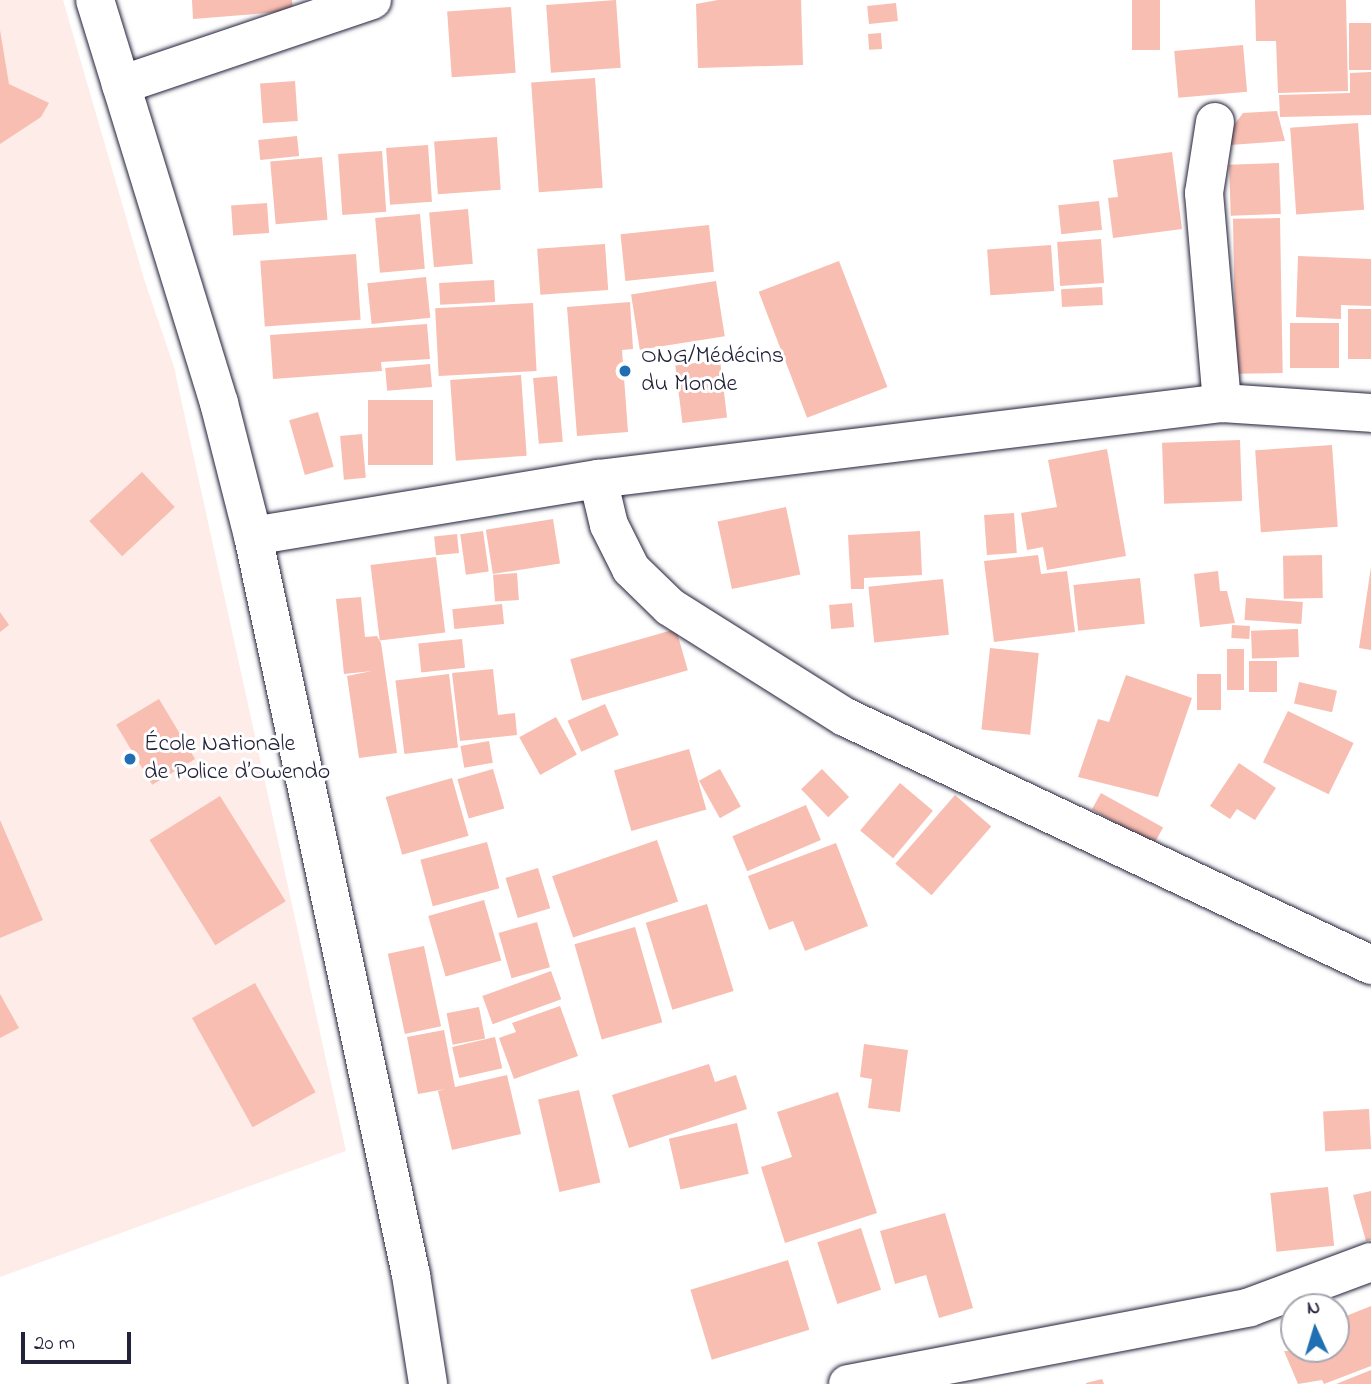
<!DOCTYPE html>
<html>
<head>
<meta charset="utf-8">
<style>
	body { margin:0 }
	#map { position:relative; width:1371px; height:1384px; overflow:hidden; background:#fff; font-family:"Indie Flower",sans-serif }
	div>[style] { position:absolute }
	.built>* { inset:0; background:#fdece8 }
	.building>* { inset:0; background:#f8beb1; transform-origin:0 0 }
	.roads { filter:drop-shadow(0 0 2px #22223b) drop-shadow(0 0 2px #22223b) }
	.minor>* { height:38px; margin:-19px; padding:0 19px; transform-origin:19px; border-radius:19px; background:#fff }
	.dots>* { width:19px; height:19px; translate:-50% -50%; box-sizing:border-box; border:4px solid #fff; border-radius:50% }
	span { translate:-50% -50%; white-space:nowrap; text-align:center; line-height:1.15; -webkit-text-stroke:6px #fff; paint-order:stroke }
	.poi-label { font-size:24px; color:#22223b }
	.left { translate:0 -50%; text-align:left }
	.north { position:absolute; left:1280px; top:1293px; width:70px; height:70px; box-sizing:border-box; background:#fff; border:2px solid #a7a7b1; border-radius:50%; rotate:356deg; font-size:19px; font-weight:700; line-height:28px; text-align:center; color:#22223b }
	.north::after { content:''; display:block; margin:auto; width:24px; height:32px; background:#1f6fb2; clip-path:polygon(50% 0,100% 100%,50% 72%,0 100%) }
	.scale { position:absolute; left:21px; top:1332px; width:110px; height:32px; box-sizing:border-box; border:4px solid #22223b; border-top:0; padding-left:9px; font-size:21px; line-height:24px; white-space:nowrap; color:#22223b; -webkit-text-stroke:5px #fff; paint-order:stroke }
</style>
</head>
<body>
<div id="map">
	<div class="built">
		<i style="clip-path:polygon(0 0,63px 0,144px 279px,174px 367px,346px 1151px,0 1277px)"></i>
	</div>
	<div class="building">
		<i style="clip-path:polygon(192px 0,292px 0,293px 11px,193px 19px)"></i>
		<i style="left:616px;top:0;width:68px;height:70px;rotate:86deg"></i>
		<i style="clip-path:polygon(718px 0,801px 0,803px 65px,698px 68px,696px 4px)"></i>
		<i style="left:1132px;top:0;width:28px;height:50px"></i>
		<i style="clip-path:polygon(1255px 0,1346px 0,1348px 91px,1278px 93px,1276px 41px,1256px 41px)"></i>
		<i style="left:896px;top:3px;width:18px;height:29px;rotate:84deg"></i>
		<i style="left:511px;top:7px;width:66px;height:64px;rotate:86deg"></i>
		<i style="left:1371px;top:23px;width:47px;height:22px;rotate:90deg"></i>
		<i style="clip-path:polygon(0 30px,9px 84px,49px 103px,41px 117px,0 144px)"></i>
		<i style="left:881px;top:33px;width:16px;height:13px;rotate:86deg"></i>
		<i style="left:1243px;top:45px;width:47px;height:69px;rotate:85deg"></i>
		<i style="clip-path:polygon(1371px 72px,1371px 115px,1280px 117px,1279px 95px,1350px 93px,1350px 73px)"></i>
		<i style="left:595px;top:78px;width:110px;height:64px;rotate:86deg"></i>
		<i style="left:295px;top:81px;width:40px;height:35px;rotate:86deg"></i>
		<i style="clip-path:polygon(1277px 111px,1285px 141px,1230px 145px,1229px 132px,1243px 113px)"></i>
		<i style="left:1358px;top:123px;width:87px;height:68px;rotate:86deg"></i>
		<i style="left:297px;top:136px;width:20px;height:39px;rotate:84deg"></i>
		<i style="left:497px;top:137px;width:53px;height:63px;rotate:86deg"></i>
		<i style="left:428px;top:145px;width:57px;height:42px;rotate:86deg"></i>
		<i style="left:382px;top:151px;width:61px;height:44px;rotate:86deg"></i>
		<i style="clip-path:polygon(1172px 152px,1182px 229px,1113px 238px,1108px 198px,1118px 197px,1113px 160px)"></i>
		<i style="left:322px;top:157px;width:63px;height:52px;rotate:85deg"></i>
		<i style="left:1279px;top:163px;width:51px;height:50px;rotate:88deg"></i>
		<i style="left:1099px;top:201px;width:29px;height:41px;rotate:84deg"></i>
		<i style="left:267px;top:203px;width:30px;height:36px;rotate:86deg"></i>
		<i style="left:468px;top:209px;width:55px;height:39px;rotate:85deg"></i>
		<i style="left:420px;top:214px;width:55px;height:45px;rotate:85deg"></i>
		<i style="left:1280px;top:218px;width:155px;height:47px;rotate:89deg"></i>
		<i style="left:709px;top:225px;width:47px;height:89px;rotate:84deg"></i>
		<i style="left:1101px;top:239px;width:44px;height:44px;rotate:86deg"></i>
		<i style="left:605px;top:244px;width:46px;height:68px;rotate:86deg"></i>
		<i style="left:1051px;top:245px;width:46px;height:64px;rotate:86deg"></i>
		<i style="left:356px;top:254px;width:66px;height:96px;rotate:86deg"></i>
		<i style="clip-path:polygon(1298px 256px,1371px 259px,1371px 306px,1341px 305px,1341px 319px,1296px 317px)"></i>
		<i style="left:839px;top:261px;width:135px;height:86px;rotate:69deg"></i>
		<i style="left:426px;top:277px;width:41px;height:59px;rotate:84deg"></i>
		<i style="left:494px;top:280px;width:22px;height:55px;rotate:87deg"></i>
		<i style="left:716px;top:281px;width:56px;height:86px;rotate:81deg"></i>
		<i style="left:1102px;top:287px;width:18px;height:41px;rotate:87deg"></i>
		<i style="clip-path:polygon(630px 302px,633px 349px,622px 350px,628px 432px,577px 436px,567px 307px)"></i>
		<i style="left:533px;top:303px;width:68px;height:98px;rotate:87deg"></i>
		<i style="left:1371px;top:309px;width:50px;height:23px;rotate:90deg"></i>
		<i style="left:1339px;top:323px;width:45px;height:49px;rotate:90deg"></i>
		<i style="clip-path:polygon(427px 324px,430px 359px,381px 362px,382px 371px,273px 379px,270px 335px)"></i>
		<i style="left:720px;top:360px;width:58px;height:45px;rotate:83deg"></i>
		<i style="left:430px;top:364px;width:23px;height:45px;rotate:85deg"></i>
		<i style="left:521px;top:375px;width:81px;height:71px;rotate:86deg"></i>
		<i style="left:557px;top:376px;width:66px;height:24px;rotate:85deg"></i>
		<i style="left:368px;top:400px;width:65px;height:65px"></i>
		<i style="left:318px;top:412px;width:57px;height:30px;rotate:74deg"></i>
		<i style="left:362px;top:434px;width:44px;height:22px;rotate:85deg"></i>
		<i style="left:1240px;top:440px;width:61px;height:78px;rotate:88deg"></i>
		<i style="left:1332px;top:445px;width:82px;height:77px;rotate:86deg"></i>
		<i style="clip-path:polygon(1107px 449px,1126px 556px,1047px 570px,1043px 547px,1027px 550px,1021px 513px,1057px 507px,1048px 460px)"></i>
		<i style="left:142px;top:472px;width:48px;height:72px;rotate:47deg"></i>
		<i style="left:786px;top:507px;width:69px;height:70px;rotate:78deg"></i>
		<i style="left:1014px;top:513px;width:40px;height:30px;rotate:86deg"></i>
		<i style="left:553px;top:519px;width:45px;height:68px;rotate:81deg"></i>
		<i style="left:483px;top:531px;width:41px;height:23px;rotate:82deg"></i>
		<i style="clip-path:polygon(920px 531px,922px 575px,864px 578px,864px 589px,851px 589px,848px 535px)"></i>
		<i style="left:457px;top:534px;width:19px;height:23px;rotate:84deg"></i>
		<i style="clip-path:polygon(1038px 555px,1041px 574px,1067px 571px,1075px 632px,994px 642px,984px 561px)"></i>
		<i style="left:1322px;top:555px;width:43px;height:39px;rotate:89deg"></i>
		<i style="left:436px;top:557px;width:76px;height:66px;rotate:83deg"></i>
		<i style="clip-path:polygon(1371px 567px,1371px 650px,1359px 648px)"></i>
		<i style="clip-path:polygon(1218px 571px,1220px 591px,1227px 591px,1235px 623px,1200px 627px,1194px 574px)"></i>
		<i style="left:517px;top:573px;width:27px;height:24px;rotate:86deg"></i>
		<i style="left:1140px;top:578px;width:46px;height:67px;rotate:84deg"></i>
		<i style="left:943px;top:579px;width:56px;height:75px;rotate:84deg"></i>
		<i style="clip-path:polygon(361px 597px,365px 637px,377px 636px,381px 643px,397px 753px,359px 758px,347px 676px,372px 671px,344px 674px,336px 599px)"></i>
		<i style="left:1246px;top:598px;width:57px;height:22px;rotate:4deg"></i>
		<i style="left:852px;top:603px;width:24px;height:23px;rotate:85deg"></i>
		<i style="left:502px;top:604px;width:20px;height:50px;rotate:84deg"></i>
		<i style="clip-path:polygon(0 612px,9px 625px,0 632px)"></i>
		<i style="left:1232px;top:625px;width:18px;height:13px;rotate:3deg"></i>
		<i style="left:676px;top:629px;width:43px;height:110px;rotate:74deg"></i>
		<i style="left:1298px;top:629px;width:28px;height:47px;rotate:88deg"></i>
		<i style="left:462px;top:639px;width:29px;height:44px;rotate:84deg"></i>
		<i style="left:990px;top:648px;width:49px;height:82px;rotate:6deg"></i>
		<i style="left:1227px;top:649px;width:17px;height:41px"></i>
		<i style="left:1249px;top:661px;width:28px;height:31px"></i>
		<i style="clip-path:polygon(493px 669px,498px 715px,515px 713px,517px 735px,460px 741px,452px 673px)"></i>
		<i style="left:449px;top:674px;width:74px;height:54px;rotate:83deg"></i>
		<i style="left:1221px;top:674px;width:36px;height:24px;rotate:90deg"></i>
		<i style="clip-path:polygon(1126px 675px,1192px 698px,1158px 797px,1078px 777px,1098px 719px,1109px 722px)"></i>
		<i style="left:1299px;top:682px;width:39px;height:22px;rotate:13deg"></i>
		<i style="left:159px;top:699px;width:70px;height:50px;rotate:59deg"></i>
		<i style="left:605px;top:704px;width:34px;height:41px;rotate:66deg"></i>
		<i style="left:1288px;top:711px;width:73px;height:57px;rotate:26deg"></i>
		<i style="left:556px;top:717px;width:43px;height:42px;rotate:61deg"></i>
		<i style="left:489px;top:741px;width:22px;height:29px;rotate:80deg"></i>
		<i style="left:689px;top:749px;width:63px;height:78px;rotate:74deg"></i>
		<i style="clip-path:polygon(1239px 763px,1276px 788px,1255px 820px,1237px 809px,1230px 819px,1210px 806px)"></i>
		<i style="left:493px;top:769px;width:41px;height:37px;rotate:74deg"></i>
		<i style="left:720px;top:769px;width:43px;height:24px;rotate:61deg"></i>
		<i style="left:822px;top:769px;width:39px;height:29px;rotate:46deg"></i>
		<i style="left:452px;top:778px;width:60px;height:69px;rotate:74deg"></i>
		<i style="left:900px;top:783px;width:43px;height:62px;rotate:40deg"></i>
		<i style="left:1101px;top:793px;width:71px;height:19px;rotate:29deg"></i>
		<i style="left:955px;top:795px;width:48px;height:91px;rotate:41deg"></i>
		<i style="left:220px;top:796px;width:124px;height:83px;rotate:58deg"></i>
		<i style="left:806px;top:805px;width:38px;height:80px;rotate:67deg"></i>
		<i style="clip-path:polygon(0 820px,43px 920px,0 938px)"></i>
		<i style="left:657px;top:840px;width:65px;height:111px;rotate:71deg"></i>
		<i style="left:487px;top:842px;width:48px;height:69px;rotate:75deg"></i>
		<i style="clip-path:polygon(836px 843px,868px 926px,805px 951px,793px 921px,769px 930px,748px 876px)"></i>
		<i style="left:538px;top:868px;width:42px;height:34px;rotate:73deg"></i>
		<i style="left:484px;top:900px;width:63px;height:58px;rotate:74deg"></i>
		<i style="left:707px;top:904px;width:91px;height:64px;rotate:73deg"></i>
		<i style="left:537px;top:922px;width:47px;height:40px;rotate:74deg"></i>
		<i style="left:635px;top:927px;width:99px;height:63px;rotate:74deg"></i>
		<i style="left:424px;top:946px;width:82px;height:37px;rotate:78deg"></i>
		<i style="left:551px;top:971px;width:30px;height:73px;rotate:70deg"></i>
		<i style="left:255px;top:983px;width:125px;height:72px;rotate:61deg"></i>
		<i style="clip-path:polygon(0 994px,19px 1028px,0 1038px)"></i>
		<i style="clip-path:polygon(560px 1006px,578px 1056px,514px 1079px,499px 1038px,516px 1032px,512px 1023px)"></i>
		<i style="left:479px;top:1007px;width:32px;height:33px;rotate:79deg"></i>
		<i style="clip-path:polygon(444px 1030px,455px 1087px,507px 1075px,521px 1134px,452px 1150px,438px 1091px,446px 1089px,418px 1094px,407px 1037px)"></i>
		<i style="left:495px;top:1037px;width:32px;height:44px;rotate:77deg"></i>
		<i style="clip-path:polygon(864px 1044px,908px 1050px,900px 1112px,868px 1108px,872px 1079px,860px 1077px)"></i>
		<i style="clip-path:polygon(709px 1064px,715px 1082px,736px 1075px,747px 1109px,629px 1148px,612px 1095px)"></i>
		<i style="left:579px;top:1090px;width:95px;height:42px;rotate:77deg"></i>
		<i style="clip-path:polygon(838px 1092px,877px 1213px,785px 1243px,761px 1167px,792px 1157px,777px 1112px)"></i>
		<i style="left:1369px;top:1109px;width:40px;height:46px;rotate:87deg"></i>
		<i style="left:737px;top:1123px;width:52px;height:70px;rotate:77deg"></i>
		<i style="left:1328px;top:1187px;width:59px;height:58px;rotate:84deg"></i>
		<i style="clip-path:polygon(1371px 1191px,1371px 1240px,1366px 1241px,1353px 1195px)"></i>
		<i style="clip-path:polygon(945px 1213px,973px 1308px,939px 1318px,926px 1275px,895px 1284px,880px 1231px)"></i>
		<i style="left:861px;top:1228px;width:65px;height:46px;rotate:72deg"></i>
		<i style="left:788px;top:1260px;width:73px;height:102px;rotate:73deg"></i>
		<i style="clip-path:polygon(1371px 1306px,1371px 1366px,1324px 1384px,1322px 1380px,1298px 1384px,1284px 1351px,1336px 1349px,1336px 1320px)"></i>
		<i style="clip-path:polygon(1294px 1321px,1294px 1338px,1289px 1340px,1283px 1325px)"></i>
		<i style="clip-path:polygon(1371px 1370px,1371px 1384px,1336px 1384px)"></i>
		<i style="clip-path:polygon(1102px 1379px,1104px 1384px,1086px 1384px,1086px 1383px)"></i>
	</div>
	<div class="roads">
		<div class="minor">
			<i style="left:95px;top:0;width:422px;rotate:72.9deg"></i>
			<i style="left:219px;top:403px;width:137px;rotate:75.7deg"></i>
			<i style="left:253px;top:536px;width:756px;rotate:77.93deg"></i>
			<i style="left:411px;top:1275px;width:110px;rotate:81.1deg"></i>
			<i style="left:121px;top:85px;width:265px;rotate:-18.7deg"></i>
			<i style="left:1215px;top:122px;width:72px;rotate:98.8deg"></i>
			<i style="left:1204px;top:193px;width:211px;rotate:85.1deg"></i>
			<i style="left:598px;top:479px;width:47px;rotate:76.6deg"></i>
			<i style="left:609px;top:525px;width:49px;rotate:63.4deg"></i>
			<i style="left:631px;top:569px;width:54px;rotate:44.3deg"></i>
			<i style="left:670px;top:607px;width:207px;rotate:32.2deg"></i>
			<i style="left:845px;top:717px;width:582px;rotate:25.24deg"></i>
			<i style="left:253px;top:536px;width:350px;rotate:-9.4deg"></i>
			<i style="left:598px;top:479px;width:629px;rotate:-6.94deg"></i>
			<i style="left:1222px;top:403px;width:149px;rotate:3.8deg"></i>
			<i style="left:848px;top:1384px;width:409px;rotate:-10.8deg"></i>
			<i style="left:1250px;top:1307px;width:129px;rotate:-20.4deg"></i>
		</div>
	</div>
	<div class="dots">
		<i style="left:625px;top:371px;background:#1f6fb2"></i>
		<i style="left:130px;top:759px;background:#1f6fb2"></i>
	</div>
	<div class="poi-label">
		<span class="left" style="left:641px;top:371px">ONG/Médécins<br>du Monde</span>
		<span class="left" style="left:144px;top:759px">École Nationale<br>de Police d’Owendo</span>
	</div>
	<div class="north">N</div>
	<div class="scale">20 m</div>
</div>
</body>
</html>
